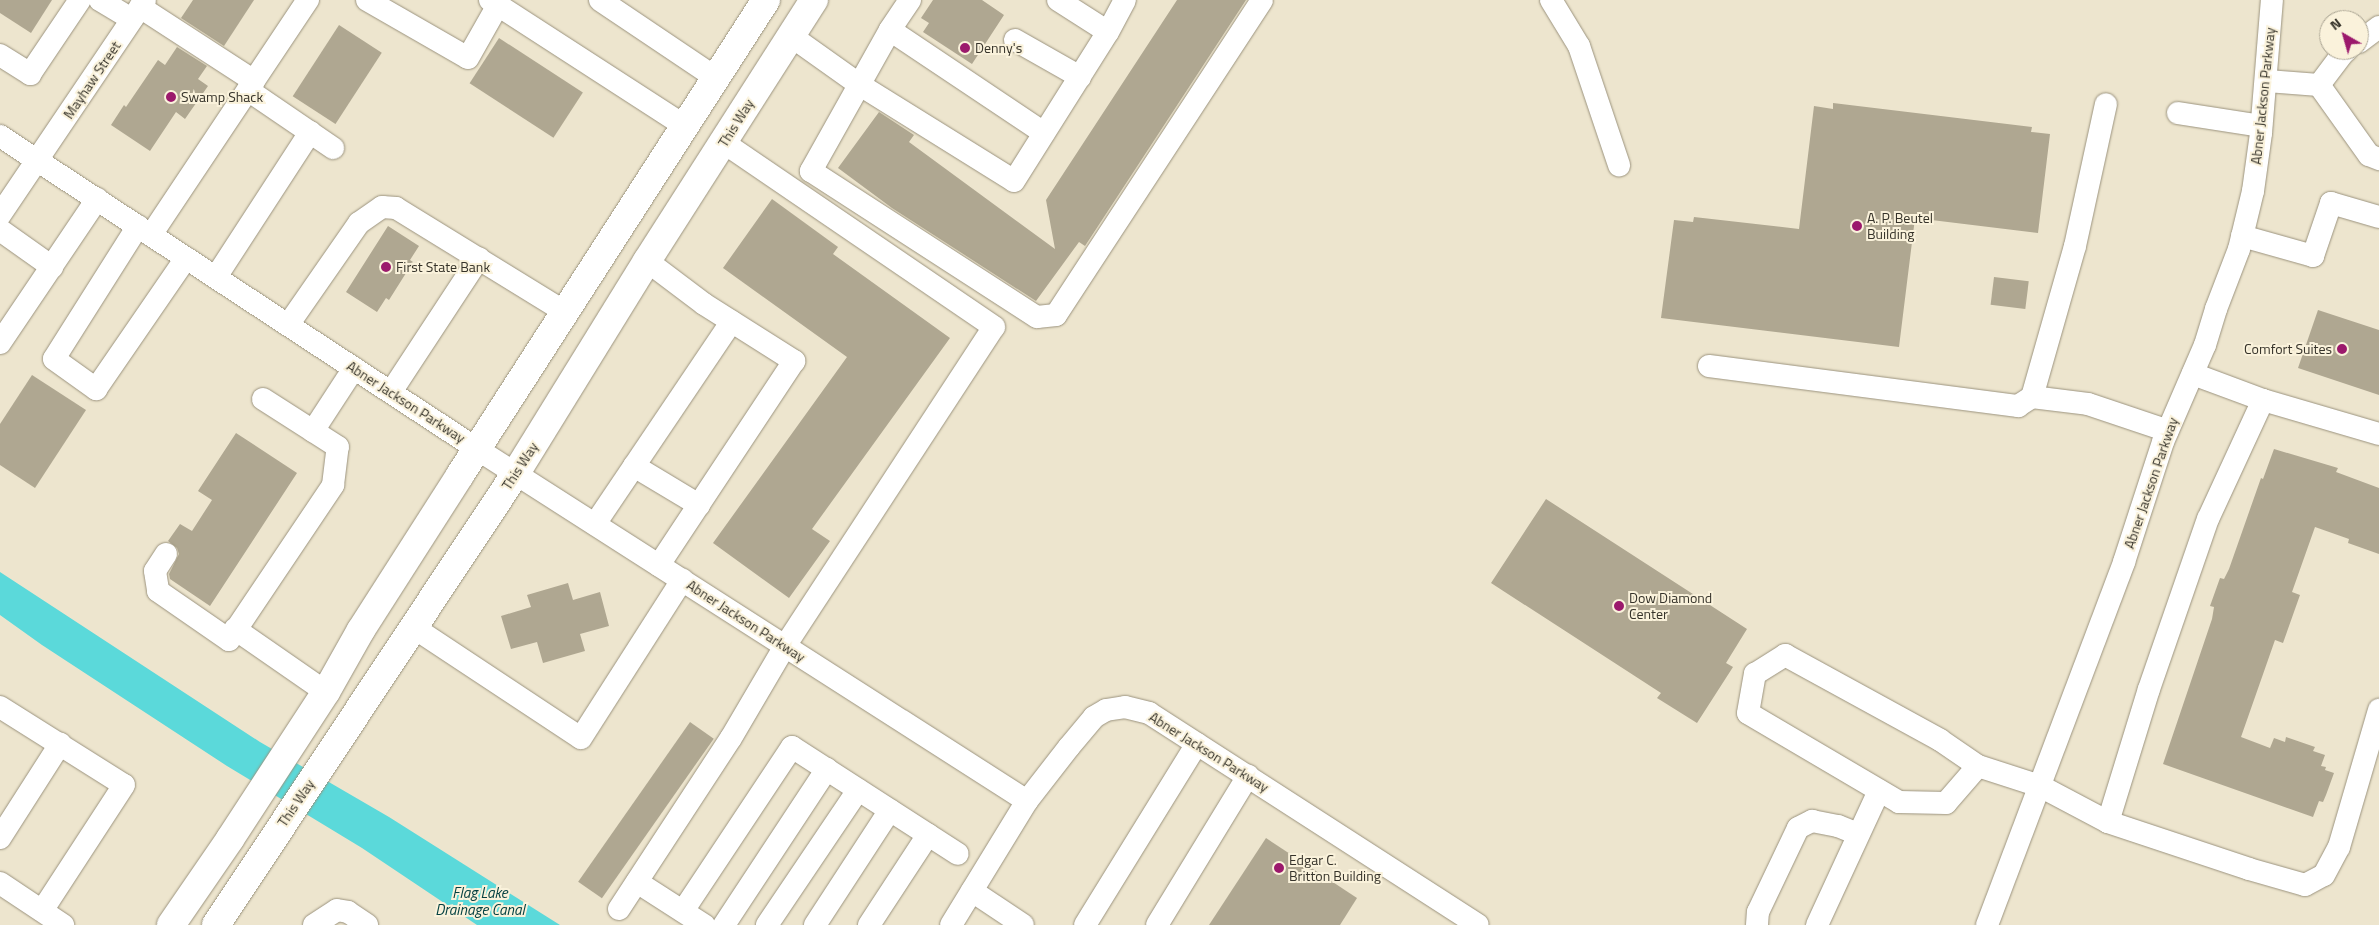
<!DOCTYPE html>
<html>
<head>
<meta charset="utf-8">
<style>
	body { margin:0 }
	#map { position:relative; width:2379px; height:925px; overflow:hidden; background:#ede5ce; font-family:"Titillium Web",sans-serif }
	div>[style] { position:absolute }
	.water>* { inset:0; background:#5bd9da }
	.building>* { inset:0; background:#afa791; transform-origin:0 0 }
	.roads { filter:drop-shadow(0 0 1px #9b937e) drop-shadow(0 0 1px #9b937e) }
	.minor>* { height:22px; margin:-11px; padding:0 11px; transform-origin:11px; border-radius:11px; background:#fff }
	.major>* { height:28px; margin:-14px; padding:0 14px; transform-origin:14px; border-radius:14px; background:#fff }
	.dots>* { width:14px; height:14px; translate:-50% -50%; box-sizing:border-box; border:2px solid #faf2db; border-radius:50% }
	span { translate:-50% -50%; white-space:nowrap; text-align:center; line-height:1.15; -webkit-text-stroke:4px #faf2db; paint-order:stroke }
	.poi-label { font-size:14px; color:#36332a }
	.left { translate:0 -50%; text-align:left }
	.right { translate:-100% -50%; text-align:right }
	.street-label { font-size:14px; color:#36332a }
	.water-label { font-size:15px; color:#034041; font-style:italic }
	.north { position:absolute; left:2319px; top:10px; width:50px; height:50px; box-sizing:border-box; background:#faf2db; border:1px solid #aca694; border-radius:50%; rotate:322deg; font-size:14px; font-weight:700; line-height:20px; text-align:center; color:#36332a }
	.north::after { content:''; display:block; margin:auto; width:18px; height:22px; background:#9b196c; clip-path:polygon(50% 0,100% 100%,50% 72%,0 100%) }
</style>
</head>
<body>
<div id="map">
	<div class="water">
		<i style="clip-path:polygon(0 572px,260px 742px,389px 817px,560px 925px,477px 925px,362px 848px,227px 766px,42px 645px,0 615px)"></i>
	</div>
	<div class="building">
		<i style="clip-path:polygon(0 0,52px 0,31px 33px,0 13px)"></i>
		<i style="clip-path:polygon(193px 0,254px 0,224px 46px,181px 18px)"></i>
		<i style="clip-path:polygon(933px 0,982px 0,1004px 15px,972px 64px,923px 32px,929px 23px,921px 18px)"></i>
		<i style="clip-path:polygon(1177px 0,1246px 0,1085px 246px,1079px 242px,1036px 301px,892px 208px,838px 168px,879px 112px,914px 135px,909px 142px,1055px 249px,1046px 200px)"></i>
		<i style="left:339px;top:25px;width:51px;height:85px;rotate:33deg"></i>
		<i style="left:499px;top:38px;width:100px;height:54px;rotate:33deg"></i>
		<i style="clip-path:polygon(177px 47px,207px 66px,198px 79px,208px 86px,185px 119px,176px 112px,150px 151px,111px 125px,124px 105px,126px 107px,158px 60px,165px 65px)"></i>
		<i style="clip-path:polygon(1833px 103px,2032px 127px,2031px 132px,2050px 134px,2038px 233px,1915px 218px,1899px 347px,1661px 318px,1674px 220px,1693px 222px,1694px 217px,1799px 229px,1814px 106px,1833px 109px)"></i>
		<i style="clip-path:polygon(772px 199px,838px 247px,833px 254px,950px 338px,812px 529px,830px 541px,789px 598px,713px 543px,847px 357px,723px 268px)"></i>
		<i style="clip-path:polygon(388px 226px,419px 246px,410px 260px,413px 262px,389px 300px,386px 298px,377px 312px,346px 292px)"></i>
		<i style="left:1994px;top:277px;width:35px;height:28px;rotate:7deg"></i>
		<i style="clip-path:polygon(2318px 310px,2379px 330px,2379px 395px,2298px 368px)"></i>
		<i style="clip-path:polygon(32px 375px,86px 410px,35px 488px,0 465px,0 424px)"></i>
		<i style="clip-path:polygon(236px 433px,297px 473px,210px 606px,170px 579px,169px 574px,179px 554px,177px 548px,168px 541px,180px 524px,192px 531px,212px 500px,198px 491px)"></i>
		<i style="clip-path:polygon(2274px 449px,2338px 468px,2336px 472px,2379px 488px,2379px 554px,2348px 543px,2349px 539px,2315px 527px,2292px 592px,2300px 595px,2283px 643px,2275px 640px,2241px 737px,2270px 748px,2274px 738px,2285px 742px,2286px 737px,2315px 747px,2313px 751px,2325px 755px,2321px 766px,2326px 767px,2325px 770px,2334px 773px,2326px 795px,2323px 802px,2319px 801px,2313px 817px,2163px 764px,2212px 619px,2214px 607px,2210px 606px,2220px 578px,2224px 579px,2229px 569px,2261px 478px,2263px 479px)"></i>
		<i style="clip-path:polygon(1546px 499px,1747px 629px,1726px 663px,1733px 667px,1697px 723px,1657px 698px,1661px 693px,1491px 583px)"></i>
		<i style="clip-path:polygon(568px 583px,573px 600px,600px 592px,609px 626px,580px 634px,585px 651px,543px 663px,537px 642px,511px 649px,501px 616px,531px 607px,527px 595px)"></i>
		<i style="left:690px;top:722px;width:29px;height:195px;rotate:35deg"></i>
		<i style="clip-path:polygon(1266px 838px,1357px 898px,1340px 925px,1209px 925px)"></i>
	</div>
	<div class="roads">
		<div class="minor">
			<i style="left:100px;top:0;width:37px;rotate:31deg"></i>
			<i style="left:367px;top:0;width:116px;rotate:29.9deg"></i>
			<i style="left:468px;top:58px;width:61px;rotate:-60.5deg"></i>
			<i style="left:490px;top:0;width:232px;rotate:32.9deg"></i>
			<i style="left:600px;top:0;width:140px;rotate:33.9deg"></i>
			<i style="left:910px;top:0;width:36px;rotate:124deg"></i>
			<i style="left:890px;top:30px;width:162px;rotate:119.3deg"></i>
			<i style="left:811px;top:171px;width:269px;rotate:32.9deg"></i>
			<i style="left:1037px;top:317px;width:19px;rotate:-6deg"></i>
			<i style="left:1056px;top:315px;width:376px;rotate:-56.8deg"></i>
			<i style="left:1058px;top:0;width:59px;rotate:32.6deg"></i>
			<i style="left:1551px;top:0;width:54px;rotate:58.7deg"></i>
			<i style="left:1579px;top:46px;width:126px;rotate:71.4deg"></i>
			<i style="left:140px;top:7px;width:136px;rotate:33deg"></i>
			<i style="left:890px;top:30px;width:185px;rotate:33.8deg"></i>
			<i style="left:791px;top:36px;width:85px;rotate:35.4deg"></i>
			<i style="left:860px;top:85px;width:181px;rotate:31.9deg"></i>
			<i style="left:1014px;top:181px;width:176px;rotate:-57.8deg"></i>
			<i style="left:1108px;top:32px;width:36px;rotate:-62deg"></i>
			<i style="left:1015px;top:40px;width:75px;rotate:29.6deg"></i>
			<i style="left:2359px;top:42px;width:25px;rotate:-37deg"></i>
			<i style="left:0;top:55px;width:36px;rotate:32deg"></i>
			<i style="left:30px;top:74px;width:89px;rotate:-56deg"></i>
			<i style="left:2267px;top:81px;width:52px;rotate:4.4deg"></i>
			<i style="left:2319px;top:85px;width:86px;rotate:54.5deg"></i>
			<i style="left:2369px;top:155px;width:11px;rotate:22deg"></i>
			<i style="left:2319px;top:85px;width:39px;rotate:-53deg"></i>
			<i style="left:2342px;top:54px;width:6px;rotate:-39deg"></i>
			<i style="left:248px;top:90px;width:103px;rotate:34.3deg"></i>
			<i style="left:2178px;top:113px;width:84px;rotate:8.9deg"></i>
			<i style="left:0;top:136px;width:571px;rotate:33.27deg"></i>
			<i style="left:477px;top:449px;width:653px;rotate:32.62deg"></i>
			<i style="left:0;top:215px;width:259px;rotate:-56deg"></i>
			<i style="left:138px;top:226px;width:157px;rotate:122.3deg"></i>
			<i style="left:54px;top:359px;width:52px;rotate:35.5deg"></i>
			<i style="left:96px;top:389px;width:159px;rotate:-55.5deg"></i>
			<i style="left:0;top:230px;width:64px;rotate:35.4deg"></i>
			<i style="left:151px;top:235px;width:283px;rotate:-56.3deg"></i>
			<i style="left:2242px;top:236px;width:74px;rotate:15.7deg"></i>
			<i style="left:2313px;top:256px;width:56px;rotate:-71.2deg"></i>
			<i style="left:2331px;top:203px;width:50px;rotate:16.3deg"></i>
			<i style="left:647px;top:261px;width:71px;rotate:37deg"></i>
			<i style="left:704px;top:304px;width:107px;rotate:32.3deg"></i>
			<i style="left:794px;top:361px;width:245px;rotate:123.5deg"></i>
			<i style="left:216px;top:277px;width:173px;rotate:-57deg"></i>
			<i style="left:288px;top:325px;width:124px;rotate:-55.2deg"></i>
			<i style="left:359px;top:223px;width:28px;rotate:-35deg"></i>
			<i style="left:382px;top:207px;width:14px;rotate:4deg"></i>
			<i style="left:396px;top:208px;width:198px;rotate:31.6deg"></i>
			<i style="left:0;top:343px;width:174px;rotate:-56deg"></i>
			<i style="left:1709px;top:366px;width:312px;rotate:7.4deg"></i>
			<i style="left:2018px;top:406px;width:17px;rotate:-33deg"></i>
			<i style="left:2032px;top:397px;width:157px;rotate:-74.1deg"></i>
			<i style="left:2075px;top:246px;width:145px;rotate:-77.7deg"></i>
			<i style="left:391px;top:392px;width:160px;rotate:-56.7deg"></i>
			<i style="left:2032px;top:397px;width:56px;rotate:7.1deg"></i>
			<i style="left:2088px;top:404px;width:84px;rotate:18.6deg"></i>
			<i style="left:2263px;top:400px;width:121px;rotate:16.3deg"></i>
			<i style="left:313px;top:431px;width:75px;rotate:-56.9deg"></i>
			<i style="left:634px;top:466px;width:76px;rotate:31deg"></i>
			<i style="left:595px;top:524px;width:244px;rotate:-56deg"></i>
			<i style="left:166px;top:554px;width:20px;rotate:123deg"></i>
			<i style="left:155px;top:571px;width:20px;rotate:81deg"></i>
			<i style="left:158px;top:591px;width:86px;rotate:34.6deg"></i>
			<i style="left:229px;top:640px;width:187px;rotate:-56.1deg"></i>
			<i style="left:333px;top:485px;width:38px;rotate:-83deg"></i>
			<i style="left:338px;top:447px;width:89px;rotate:-147.4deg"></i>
			<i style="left:413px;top:627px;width:201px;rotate:33.5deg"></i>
			<i style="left:581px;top:738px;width:188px;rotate:-57.4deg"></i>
			<i style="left:235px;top:629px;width:111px;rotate:34.7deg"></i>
			<i style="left:0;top:707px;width:146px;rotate:32.2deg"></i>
			<i style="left:124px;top:785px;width:150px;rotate:123.1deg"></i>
			<i style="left:1978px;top:766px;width:49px;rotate:130.9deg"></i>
			<i style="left:1946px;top:803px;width:47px;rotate:-178.8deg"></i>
			<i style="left:1899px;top:802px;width:175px;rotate:-149.5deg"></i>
			<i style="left:1748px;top:713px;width:40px;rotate:-80deg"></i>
			<i style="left:1755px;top:674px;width:36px;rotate:-32deg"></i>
			<i style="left:1785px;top:655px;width:177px;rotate:28.7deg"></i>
			<i style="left:1940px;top:740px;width:46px;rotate:34.4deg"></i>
			<i style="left:1978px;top:766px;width:65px;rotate:17.9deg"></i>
			<i style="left:2040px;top:786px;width:77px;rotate:27.9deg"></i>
			<i style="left:2108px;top:822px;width:139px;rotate:-72.9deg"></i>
			<i style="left:2149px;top:689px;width:180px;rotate:-70.9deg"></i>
			<i style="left:2208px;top:519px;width:131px;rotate:-65.2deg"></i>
			<i style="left:2263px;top:400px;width:75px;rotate:-159.6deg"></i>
			<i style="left:2108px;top:822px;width:149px;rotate:18.4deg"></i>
			<i style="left:2249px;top:869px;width:58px;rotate:15.9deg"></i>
			<i style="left:2305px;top:885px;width:21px;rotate:-28deg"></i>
			<i style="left:2324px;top:875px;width:32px;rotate:-62deg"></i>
			<i style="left:2339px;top:847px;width:143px;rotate:-73.7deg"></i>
			<i style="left:0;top:838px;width:112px;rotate:-57.4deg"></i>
			<i style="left:637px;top:882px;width:80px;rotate:32.7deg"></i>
			<i style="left:0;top:883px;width:76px;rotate:33.7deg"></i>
			<i style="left:972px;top:891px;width:61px;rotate:33.7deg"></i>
			<i style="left:619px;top:909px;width:204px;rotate:-56.8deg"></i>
			<i style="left:731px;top:738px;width:107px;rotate:-59.6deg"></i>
			<i style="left:785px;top:646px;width:381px;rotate:-56.8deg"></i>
			<i style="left:994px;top:327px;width:328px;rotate:-145.7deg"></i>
			<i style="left:683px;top:911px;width:197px;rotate:-56.4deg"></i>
			<i style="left:792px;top:747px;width:197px;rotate:32.8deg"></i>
			<i style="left:314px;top:925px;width:27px;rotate:-33deg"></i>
			<i style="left:337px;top:910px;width:11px;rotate:10deg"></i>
			<i style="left:348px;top:912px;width:23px;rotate:34deg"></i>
			<i style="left:724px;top:925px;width:187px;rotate:-56.6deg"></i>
			<i style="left:767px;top:925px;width:163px;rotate:-56deg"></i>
			<i style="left:815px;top:925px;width:137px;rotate:-56.9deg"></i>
			<i style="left:869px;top:925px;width:108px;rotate:-56.8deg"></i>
			<i style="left:951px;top:925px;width:145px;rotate:-58.5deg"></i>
			<i style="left:1027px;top:801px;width:68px;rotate:-52.1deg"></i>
			<i style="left:1069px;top:747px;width:39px;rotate:-50deg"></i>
			<i style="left:1094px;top:717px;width:14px;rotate:-30deg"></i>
			<i style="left:1106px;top:710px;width:19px;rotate:-9deg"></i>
			<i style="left:1125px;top:707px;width:25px;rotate:14deg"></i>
			<i style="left:1149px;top:713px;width:391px;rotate:32.8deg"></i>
			<i style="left:1085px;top:925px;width:213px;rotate:-58.3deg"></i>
			<i style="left:1157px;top:925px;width:175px;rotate:-58.6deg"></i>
			<i style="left:1757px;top:925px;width:13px;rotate:-86deg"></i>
			<i style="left:1758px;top:912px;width:93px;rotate:-64.5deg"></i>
			<i style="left:1798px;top:828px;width:16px;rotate:-27deg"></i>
			<i style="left:1812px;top:821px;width:26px;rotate:11deg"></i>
			<i style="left:1838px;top:826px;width:22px;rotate:22deg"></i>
			<i style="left:1817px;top:925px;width:148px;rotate:-65.2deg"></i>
			<i style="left:1987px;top:925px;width:388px;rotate:-69.3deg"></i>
			<i style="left:2124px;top:562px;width:126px;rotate:-72deg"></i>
			<i style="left:2163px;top:442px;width:106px;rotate:-66.6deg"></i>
			<i style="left:2205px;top:345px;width:38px;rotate:-73deg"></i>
			<i style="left:2216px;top:309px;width:64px;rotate:-69deg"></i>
			<i style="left:2239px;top:249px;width:60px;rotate:-76.4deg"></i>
			<i style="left:2253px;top:191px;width:59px;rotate:-82.1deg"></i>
			<i style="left:2261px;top:133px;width:133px;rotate:-85.3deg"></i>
		</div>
		<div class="major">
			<i style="left:171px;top:925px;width:104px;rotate:-55.5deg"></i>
			<i style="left:230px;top:839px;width:176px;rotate:-56.9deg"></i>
			<i style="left:326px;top:692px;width:71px;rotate:-60.6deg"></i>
			<i style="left:361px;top:630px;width:184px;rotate:-57.4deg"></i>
			<i style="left:460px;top:475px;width:565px;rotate:-57.21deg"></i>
			<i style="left:216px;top:925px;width:542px;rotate:-56.43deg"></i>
			<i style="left:516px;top:473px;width:249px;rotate:-58.3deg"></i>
			<i style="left:647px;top:261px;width:310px;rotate:-57.4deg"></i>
		</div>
	</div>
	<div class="dots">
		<i style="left:965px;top:48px;background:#9b196c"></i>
		<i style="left:171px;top:97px;background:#9b196c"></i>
		<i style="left:1857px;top:226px;background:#9b196c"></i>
		<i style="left:386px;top:267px;background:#9b196c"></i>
		<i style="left:2342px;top:349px;background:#9b196c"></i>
		<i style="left:1619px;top:606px;background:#9b196c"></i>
		<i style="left:1279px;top:868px;background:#9b196c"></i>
	</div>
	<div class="poi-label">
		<span class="left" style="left:975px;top:48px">Denny's</span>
		<span class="left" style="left:181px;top:97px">Swamp Shack</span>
		<span class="left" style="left:1867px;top:226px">A. P. Beutel<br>Building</span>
		<span class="left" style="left:396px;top:267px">First State Bank</span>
		<span class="right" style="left:2332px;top:349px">Comfort Suites</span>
		<span class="left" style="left:1629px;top:606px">Dow Diamond<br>Center</span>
		<span class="left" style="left:1289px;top:868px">Edgar C.<br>Britton Building</span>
	</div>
	<div class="street-label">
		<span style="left:92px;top:80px;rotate:-56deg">Mayhaw Street</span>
		<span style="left:2263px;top:96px;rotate:-84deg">Abner Jackson Parkway</span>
		<span style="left:736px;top:123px;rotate:-58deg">This Way</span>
		<span style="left:406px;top:402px;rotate:33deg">Abner Jackson Parkway</span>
		<span style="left:520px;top:466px;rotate:-57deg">This Way</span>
		<span style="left:2151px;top:483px;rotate:-71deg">Abner Jackson Parkway</span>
		<span style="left:746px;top:621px;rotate:33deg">Abner Jackson Parkway</span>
		<span style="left:1209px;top:752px;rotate:32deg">Abner Jackson Parkway</span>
		<span style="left:296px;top:803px;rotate:-56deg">This Way</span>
	</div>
	<div class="water-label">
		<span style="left:480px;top:901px">Flag Lake<br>Drainage Canal</span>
	</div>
	<div class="north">N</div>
</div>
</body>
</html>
